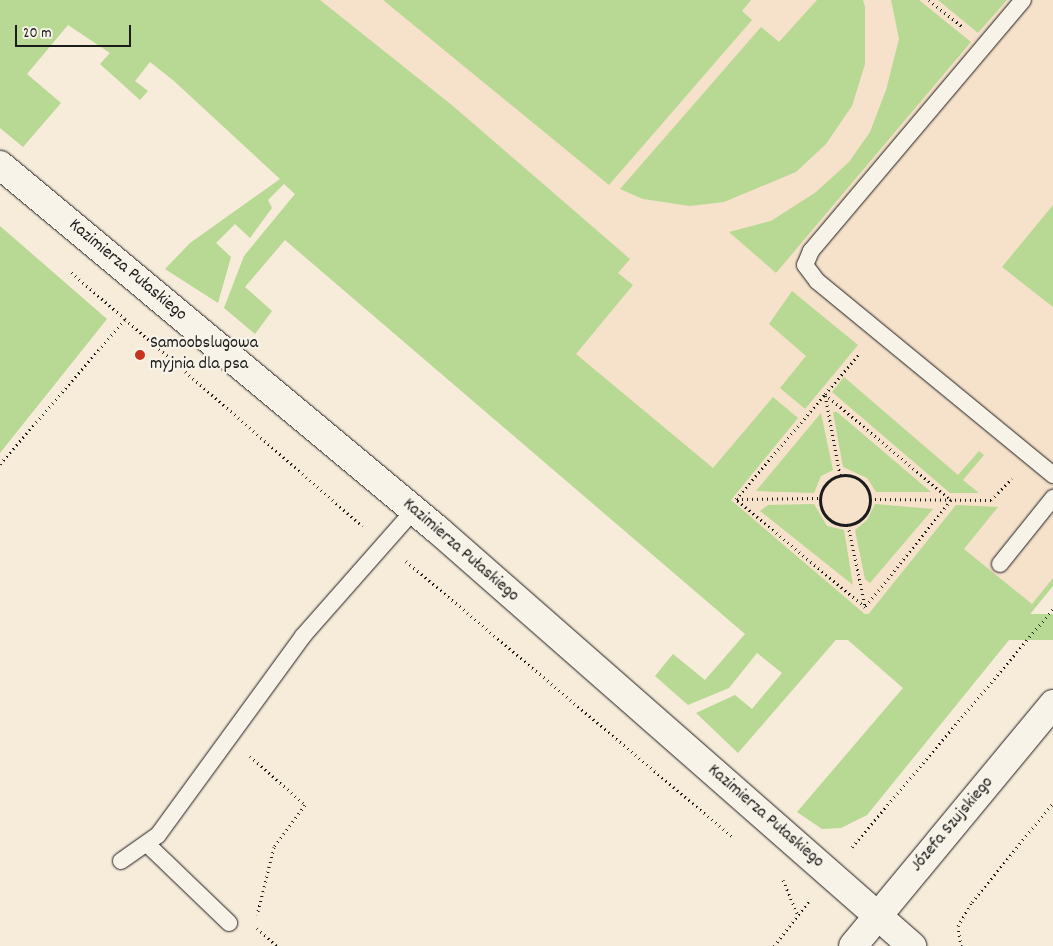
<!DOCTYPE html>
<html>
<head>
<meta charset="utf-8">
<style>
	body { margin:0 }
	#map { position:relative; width:1053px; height:946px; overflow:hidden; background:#f7ebda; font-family:Dekko,sans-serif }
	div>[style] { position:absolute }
	.built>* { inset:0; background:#f6e1ca }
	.green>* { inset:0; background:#b7d993; transform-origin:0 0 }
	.path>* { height:3px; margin-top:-1.5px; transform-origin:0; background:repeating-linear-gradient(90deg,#1c1c1c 0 1px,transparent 0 5px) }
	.path>.ring { margin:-1.5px; padding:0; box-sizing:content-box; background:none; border:3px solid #1c1c1c; border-radius:50% }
	.roads { filter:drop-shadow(0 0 1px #1c1c1c) drop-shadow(0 0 1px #1c1c1c) }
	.service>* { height:16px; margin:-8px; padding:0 8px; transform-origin:8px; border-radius:8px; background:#f7f3e8 }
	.minor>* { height:28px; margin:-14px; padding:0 14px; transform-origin:14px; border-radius:14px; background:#f7f3e8 }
	.tertiary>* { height:28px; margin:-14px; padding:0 14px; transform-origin:14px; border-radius:14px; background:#f7f3e8 }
	.dots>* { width:14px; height:14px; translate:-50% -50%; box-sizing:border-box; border:2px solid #f7f3e8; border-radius:50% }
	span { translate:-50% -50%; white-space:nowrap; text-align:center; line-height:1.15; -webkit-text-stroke:4.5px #f7f3e8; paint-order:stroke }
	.street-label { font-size:18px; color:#1c1c1c }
	.poi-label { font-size:18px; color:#1c1c1c }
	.left { translate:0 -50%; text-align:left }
	.scale { position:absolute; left:15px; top:25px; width:116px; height:22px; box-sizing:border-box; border:2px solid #1c1c1c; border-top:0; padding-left:6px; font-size:15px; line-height:18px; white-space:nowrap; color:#1c1c1c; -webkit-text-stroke:4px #f7f3e8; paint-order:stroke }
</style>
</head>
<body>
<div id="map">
	<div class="built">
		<i style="clip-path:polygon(89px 0,1053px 0,1053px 579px,939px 719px,564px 393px)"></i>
	</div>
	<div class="green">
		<i style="clip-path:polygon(0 0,320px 0,453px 106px,630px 259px,618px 273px,633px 285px,576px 354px,713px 468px,773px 397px,798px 418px,731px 500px,867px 616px,956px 505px,998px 507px,964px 549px,1032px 604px,1053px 578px,1053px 586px,867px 815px,841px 828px,822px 829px,797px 812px,903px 688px,841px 634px,738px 753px,696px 713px,735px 695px,752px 709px,782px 673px,757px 653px,729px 688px,688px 705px,655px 676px,673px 654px,705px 680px,745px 634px,285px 240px,245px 287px,272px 311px,255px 334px,224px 308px,244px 256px,295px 194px,284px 184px,268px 200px,272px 208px,250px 238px,235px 224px,216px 243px,231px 257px,218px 303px,165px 269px,190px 243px,280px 179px,174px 81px,150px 62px,135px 81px,148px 91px,140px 100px,100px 64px,110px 53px,68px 25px,27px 74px,61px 103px,23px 147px,0 128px)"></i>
		<i style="clip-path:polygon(383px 0,751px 0,742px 11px,752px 20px,609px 185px)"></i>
		<i style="clip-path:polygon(817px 0,863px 0,865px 7px,865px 64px,852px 106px,826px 144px,796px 172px,724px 202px,690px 206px,643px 199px,620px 189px,761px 27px,779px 42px)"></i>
		<i style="clip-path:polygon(891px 0,919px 0,971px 42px,776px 273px,729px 232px,771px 221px,816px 192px,849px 162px,870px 132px,886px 90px,899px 39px)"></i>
		<i style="clip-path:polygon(938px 0,1007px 0,978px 33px)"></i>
		<i style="clip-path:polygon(1053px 205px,1053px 307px,1002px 267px)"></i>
		<i style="clip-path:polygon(0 226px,107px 319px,0 453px)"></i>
		<i style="clip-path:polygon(792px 291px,858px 345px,805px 409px,780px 388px,806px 356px,769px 324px)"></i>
		<i style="clip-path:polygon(844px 377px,958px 475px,979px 451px,984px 455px,963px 480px,979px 493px,950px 493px,832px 392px)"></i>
		<i style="clip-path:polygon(833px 412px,837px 412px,931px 492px,876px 492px,867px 478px,843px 467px)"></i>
		<i style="clip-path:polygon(821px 413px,833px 470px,821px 476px,814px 493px,756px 491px)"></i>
		<i style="clip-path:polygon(814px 504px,827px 526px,844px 530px,853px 585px,760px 511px,768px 505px)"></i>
		<i style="clip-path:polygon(875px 504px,933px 509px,870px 583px,865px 579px,855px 530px,867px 520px)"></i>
		<i style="left:1053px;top:614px;width:26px;height:245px;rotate:90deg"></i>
	</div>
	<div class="path">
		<i style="left:929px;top:0;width:43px;rotate:38.5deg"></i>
		<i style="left:125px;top:319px;width:315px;rotate:41.1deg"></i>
		<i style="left:825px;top:394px;width:165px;rotate:40.1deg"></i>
		<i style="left:951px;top:500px;width:137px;rotate:128.8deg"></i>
		<i style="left:865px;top:607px;width:168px;rotate:-140.1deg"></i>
		<i style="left:736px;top:499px;width:138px;rotate:-49.7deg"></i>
		<i style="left:0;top:464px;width:191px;rotate:-49.2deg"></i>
		<i style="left:125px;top:319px;width:73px;rotate:-138.9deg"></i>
		<i class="ring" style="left:820px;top:475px;width:47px;height:47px"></i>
		<i style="left:840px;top:475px;width:82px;rotate:-100.5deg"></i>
		<i style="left:825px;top:394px;width:55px;rotate:-49.4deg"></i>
		<i style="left:737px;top:499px;width:82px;rotate:-0.7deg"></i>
		<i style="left:870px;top:499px;width:121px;rotate:0.5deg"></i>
		<i style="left:991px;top:500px;width:30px;rotate:-46deg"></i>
		<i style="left:848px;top:525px;width:83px;rotate:78.1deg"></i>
		<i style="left:406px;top:561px;width:426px;rotate:40.2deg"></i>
		<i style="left:250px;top:756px;width:74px;rotate:41.7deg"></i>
		<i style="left:305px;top:805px;width:52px;rotate:126.4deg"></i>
		<i style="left:274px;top:847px;width:70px;rotate:104deg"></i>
		<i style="left:852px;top:847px;width:312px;rotate:-49.8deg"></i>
		<i style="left:783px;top:880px;width:38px;rotate:67deg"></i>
		<i style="left:257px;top:928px;width:27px;rotate:42deg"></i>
		<i style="left:774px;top:946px;width:57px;rotate:-52.1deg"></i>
		<i style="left:961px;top:946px;width:20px;rotate:-99deg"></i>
		<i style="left:958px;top:926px;width:28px;rotate:-60deg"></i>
		<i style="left:972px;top:902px;width:128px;rotate:-50.7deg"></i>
	</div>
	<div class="roads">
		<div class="service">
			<i style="left:1023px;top:0;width:329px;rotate:130.2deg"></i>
			<i style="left:811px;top:251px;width:15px;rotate:113deg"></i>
			<i style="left:805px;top:265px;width:20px;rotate:53deg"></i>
			<i style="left:817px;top:281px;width:306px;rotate:39.4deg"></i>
			<i style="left:1000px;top:564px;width:85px;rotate:-51.2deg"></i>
			<i style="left:147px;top:844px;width:114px;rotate:43.9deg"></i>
			<i style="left:121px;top:861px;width:45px;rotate:-35.1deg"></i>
			<i style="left:158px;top:835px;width:246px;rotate:-53.9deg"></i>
			<i style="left:303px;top:636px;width:168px;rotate:-48.6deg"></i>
		</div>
		<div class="minor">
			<i style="left:0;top:165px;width:570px;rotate:39.81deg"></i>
			<i style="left:438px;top:530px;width:631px;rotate:41.27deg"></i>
		</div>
		<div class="tertiary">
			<i style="left:853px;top:946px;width:314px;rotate:-50.4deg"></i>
		</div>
	</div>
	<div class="dots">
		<i style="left:140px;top:355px;background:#c8321e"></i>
	</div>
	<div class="street-label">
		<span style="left:127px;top:271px;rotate:40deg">Kazimierza Pułaskiego</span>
		<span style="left:460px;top:551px;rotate:41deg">Kazimierza Pułaskiego</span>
		<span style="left:765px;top:817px;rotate:41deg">Kazimierza Pułaskiego</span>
		<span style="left:953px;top:825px;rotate:-50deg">Józefa Szujskiego</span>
	</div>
	<div class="poi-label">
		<span class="left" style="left:150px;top:355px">Samoobslugowa<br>myjnia dla psa</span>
	</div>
	<div class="scale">20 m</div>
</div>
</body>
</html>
